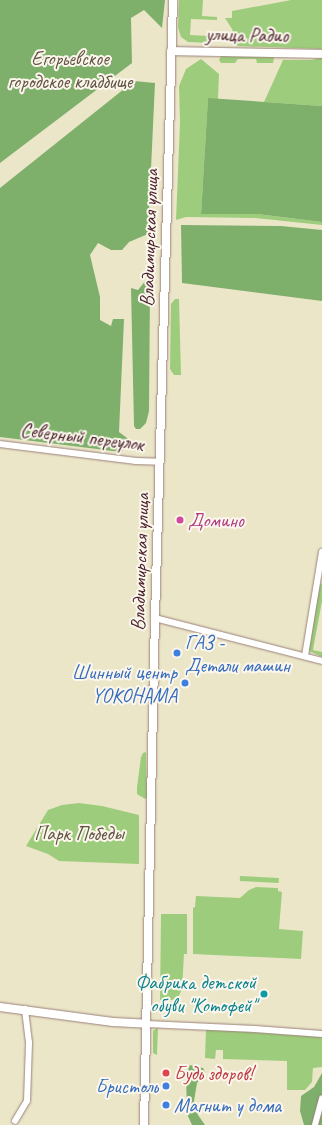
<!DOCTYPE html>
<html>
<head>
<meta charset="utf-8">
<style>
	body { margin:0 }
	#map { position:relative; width:322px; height:1125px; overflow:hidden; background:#ece6c9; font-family:Caveat,sans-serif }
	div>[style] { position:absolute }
	.green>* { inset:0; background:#9dcd7c; transform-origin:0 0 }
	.forest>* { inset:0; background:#7eb06c }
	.roads { filter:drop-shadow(0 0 1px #9b827a) drop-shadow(0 0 1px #9b827a) }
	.street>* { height:5.5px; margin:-2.75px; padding:0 2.75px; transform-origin:2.75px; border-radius:2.75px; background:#fff }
	.secondary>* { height:8px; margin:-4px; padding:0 4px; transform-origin:4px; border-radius:4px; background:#fff }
	.dots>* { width:11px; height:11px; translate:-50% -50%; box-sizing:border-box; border:2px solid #fbf7ec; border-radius:50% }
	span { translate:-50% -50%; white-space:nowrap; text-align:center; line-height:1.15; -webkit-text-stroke:4px #fbf7ec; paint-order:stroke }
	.street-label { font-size:20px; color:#4a1f2b }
	.park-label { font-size:20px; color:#635343 }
	.hotel-label { font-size:20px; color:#b23c85 }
	.left { translate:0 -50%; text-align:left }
	.shop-label { font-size:20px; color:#366cbe }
	.right { translate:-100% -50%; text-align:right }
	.culture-label { font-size:20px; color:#0d838f }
	.health-label { font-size:20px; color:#be3a42 }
</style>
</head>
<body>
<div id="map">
	<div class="green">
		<i style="clip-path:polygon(179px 0,203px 0,202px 16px,217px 17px,217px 20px,191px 19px,190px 35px,209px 36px,209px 43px,188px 42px,181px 37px,178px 27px)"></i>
		<i style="clip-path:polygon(291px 0,322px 0,322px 49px,238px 46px,235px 44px,232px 29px,225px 18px,232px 18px,232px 11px)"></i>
		<i style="clip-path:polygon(221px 56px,273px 57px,274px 58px,273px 63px,257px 63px,256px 59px,238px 59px,235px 63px,221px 63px,219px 60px)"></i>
		<i style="clip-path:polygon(322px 57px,322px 106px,264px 102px,283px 60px,312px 60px)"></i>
		<i style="clip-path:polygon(201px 59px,219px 74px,218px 99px,208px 99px,201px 214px,257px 214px,322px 222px,322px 225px,255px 218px,186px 217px,176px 220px,180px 123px,179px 86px,186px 69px)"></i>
		<i style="clip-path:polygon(175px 299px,179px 299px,181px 375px,174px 375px,170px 369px,171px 304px)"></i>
		<i style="clip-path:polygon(322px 583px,322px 601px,313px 650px,322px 652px,322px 657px,307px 650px,314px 609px,320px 585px)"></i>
		<i style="clip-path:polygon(146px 752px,147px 797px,145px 799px,137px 794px,137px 787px,141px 757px,143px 753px)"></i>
		<i style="clip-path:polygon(79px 803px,102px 806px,139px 815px,139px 864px,59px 861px,48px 854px,26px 846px,48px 810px,62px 805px)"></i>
		<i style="left:240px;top:876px;width:39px;height:5px;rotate:3deg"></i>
		<i style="clip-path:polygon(256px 887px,278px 888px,278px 891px,282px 892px,279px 929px,303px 931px,301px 959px,193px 954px,193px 908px,195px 907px,196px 896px,240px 898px,249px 890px)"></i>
		<i style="clip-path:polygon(161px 914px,187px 914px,187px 954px,184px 954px,182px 989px,178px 998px,172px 1000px,160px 1000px)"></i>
		<i style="clip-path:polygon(158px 1027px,157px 1055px,153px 1053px,153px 1031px)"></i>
		<i style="clip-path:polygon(206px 1029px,322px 1037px,322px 1067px,313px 1068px,312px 1082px,305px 1090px,287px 1090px,287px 1061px,223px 1059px,223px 1050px,216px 1050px,215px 1059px,205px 1058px)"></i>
	</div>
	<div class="forest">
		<i style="clip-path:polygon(0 0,165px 0,162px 28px,144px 10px,131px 18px,132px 63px,0 163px)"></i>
		<i style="clip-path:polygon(134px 81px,155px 83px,148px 234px,129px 242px,122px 250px,111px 250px,98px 243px,90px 255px,100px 297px,100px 320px,111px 326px,113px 319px,124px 319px,119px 432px,131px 441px,121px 452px,0 437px,0 188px)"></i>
		<i style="clip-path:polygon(208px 98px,322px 106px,322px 222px,257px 214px,201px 214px)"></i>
		<i style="clip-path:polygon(181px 225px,281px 226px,322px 230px,322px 301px,182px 283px)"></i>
		<i style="clip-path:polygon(146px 280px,149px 283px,150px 289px,149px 411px,146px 423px,140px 429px,136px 429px,134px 426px,131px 288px,138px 290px)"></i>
		<i style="clip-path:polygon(190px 1065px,203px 1068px,205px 1072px,197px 1083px,194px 1101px,198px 1115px,205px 1125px,192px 1125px,187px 1114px,186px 1074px)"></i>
		<i style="clip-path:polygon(322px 1073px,322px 1125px,304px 1125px,300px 1111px,301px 1096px,314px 1087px)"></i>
	</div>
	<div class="roads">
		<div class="street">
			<i style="left:0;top:444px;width:137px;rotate:7.1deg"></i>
			<i style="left:136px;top:461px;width:24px;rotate:2deg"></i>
			<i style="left:155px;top:618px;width:172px;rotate:14.4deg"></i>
			<i style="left:305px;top:656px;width:105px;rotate:-80.7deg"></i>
			<i style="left:147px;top:1024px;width:108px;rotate:2.7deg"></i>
			<i style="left:255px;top:1029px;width:67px;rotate:4.3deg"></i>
			<i style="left:15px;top:1121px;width:23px;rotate:-59deg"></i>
			<i style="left:27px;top:1101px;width:58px;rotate:-88deg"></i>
			<i style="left:29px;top:1043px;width:34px;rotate:-97deg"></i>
			<i style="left:315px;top:1125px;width:27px;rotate:-75deg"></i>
		</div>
		<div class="secondary">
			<i style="left:171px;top:51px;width:151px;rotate:1.1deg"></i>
			<i style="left:0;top:1007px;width:114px;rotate:7.6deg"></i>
			<i style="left:113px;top:1022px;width:34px;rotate:3deg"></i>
			<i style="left:144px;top:1125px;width:507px;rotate:-88.76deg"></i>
			<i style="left:155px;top:618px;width:618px;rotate:-88.33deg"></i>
		</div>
	</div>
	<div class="dots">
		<i style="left:180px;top:520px;background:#d1479c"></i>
		<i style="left:177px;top:653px;background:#3f7fe0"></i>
		<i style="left:185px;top:683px;background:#3f7fe0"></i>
		<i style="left:264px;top:994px;background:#0f9aa8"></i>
		<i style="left:166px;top:1073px;background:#e0444e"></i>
		<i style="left:166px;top:1086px;background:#3f7fe0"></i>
		<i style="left:166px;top:1105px;background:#3f7fe0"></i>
	</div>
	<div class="street-label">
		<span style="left:247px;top:35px;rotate:1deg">улица Радио</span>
		<span style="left:149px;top:238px;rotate:-88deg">Владимирская улица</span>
		<span style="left:82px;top:437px;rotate:7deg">Северный переулок</span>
		<span style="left:140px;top:562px;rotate:-88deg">Владимирская улица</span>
	</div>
	<div class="park-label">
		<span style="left:70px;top:70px">Егорьевское<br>городское кладбище</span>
		<span style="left:79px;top:833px">Парк Победы</span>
	</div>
	<div class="hotel-label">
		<span class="left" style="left:188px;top:520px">Домино</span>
	</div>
	<div class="shop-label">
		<span class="left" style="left:185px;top:654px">ГАЗ -<br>Детали машин</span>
		<span class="right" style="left:177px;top:684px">Шинный центр<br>YOKOHAMA</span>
		<span class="right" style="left:158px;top:1086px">Бристоль</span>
		<span class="left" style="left:174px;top:1105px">Магнит у дома</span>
	</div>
	<div class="culture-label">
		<span class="right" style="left:256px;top:994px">Фабрика детской<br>обуви "Котофей"</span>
	</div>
	<div class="health-label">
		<span class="left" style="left:174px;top:1073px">Будь здоров!</span>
	</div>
</div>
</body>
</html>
